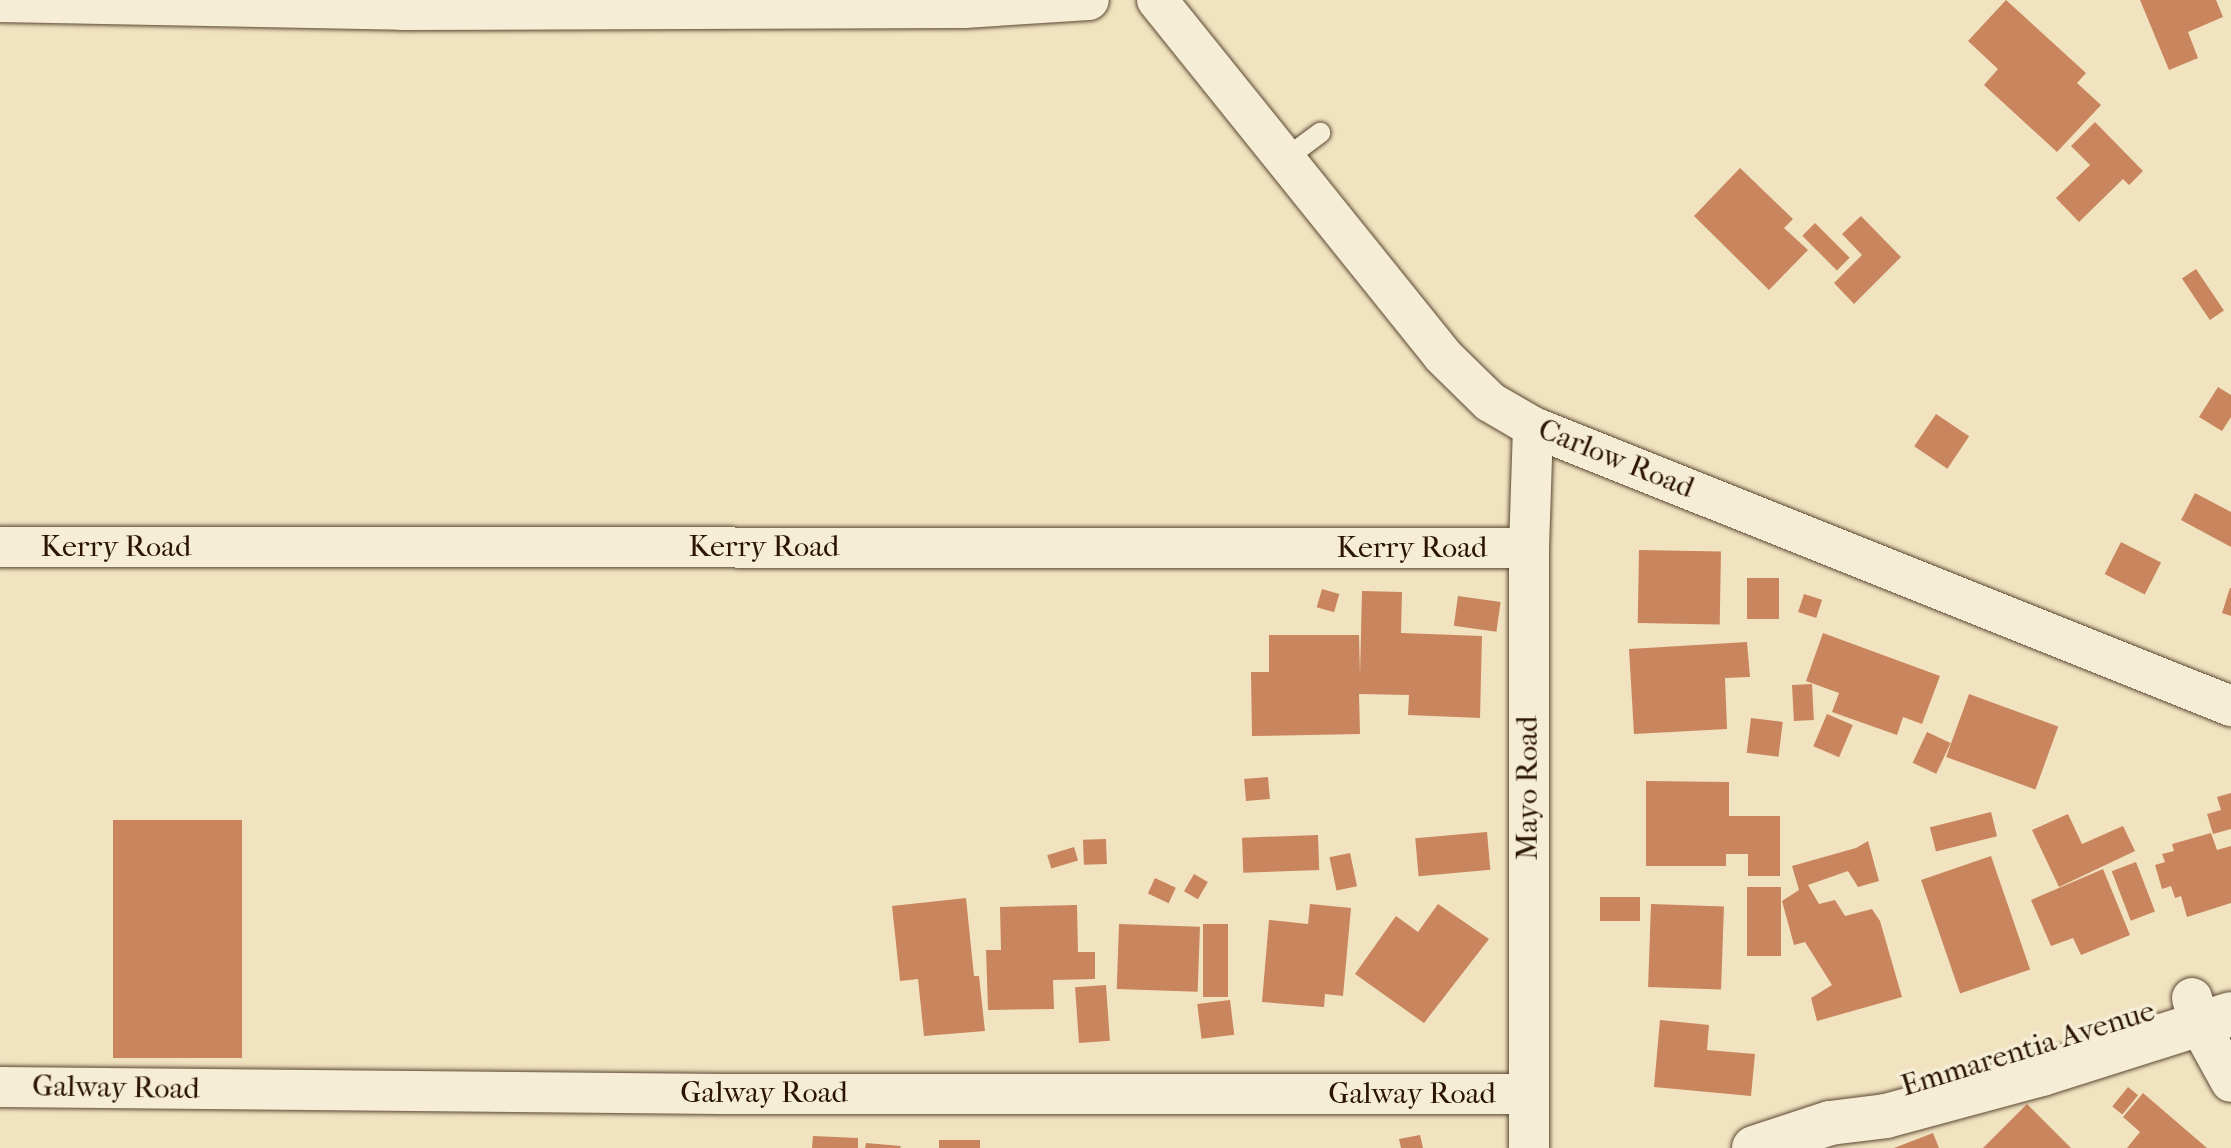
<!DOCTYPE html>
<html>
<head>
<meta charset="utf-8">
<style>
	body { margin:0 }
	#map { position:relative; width:2231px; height:1148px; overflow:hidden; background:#f1e3c0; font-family:"IM FELL French Canon",serif }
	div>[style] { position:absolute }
	.building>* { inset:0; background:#c9855e; transform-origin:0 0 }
	.roads { filter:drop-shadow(0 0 2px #5c4832) drop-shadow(0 0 2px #5c4832) }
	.service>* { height:20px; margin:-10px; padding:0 10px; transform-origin:10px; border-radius:10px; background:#f6edd6 }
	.minor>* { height:40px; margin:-20px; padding:0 20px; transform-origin:20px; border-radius:20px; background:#f6edd6 }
	.tertiary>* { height:44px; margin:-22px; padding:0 22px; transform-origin:22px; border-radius:22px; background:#f6edd6 }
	span { translate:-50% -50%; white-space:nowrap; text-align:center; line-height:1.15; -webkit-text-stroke:7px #f6edd6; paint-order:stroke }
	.street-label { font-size:30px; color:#2b1502 }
</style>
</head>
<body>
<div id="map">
	<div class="building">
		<i style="clip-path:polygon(2006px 0,2086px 73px,2077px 83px,2101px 105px,2057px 152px,1984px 85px,1998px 69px,1968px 41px)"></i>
		<i style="clip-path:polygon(2140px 0,2216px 0,2223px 17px,2188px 32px,2198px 58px,2169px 70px)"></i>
		<i style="clip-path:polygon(2095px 122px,2143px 171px,2129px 185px,2123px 179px,2079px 222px,2056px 198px,2090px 165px,2071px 146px)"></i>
		<i style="clip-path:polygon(1740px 168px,1793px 219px,1784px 228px,1808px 250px,1769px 290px,1694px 216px)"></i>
		<i style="clip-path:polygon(1861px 216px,1901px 257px,1854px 304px,1834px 283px,1862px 255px,1842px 234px)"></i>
		<i style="left:1815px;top:223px;width:49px;height:18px;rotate:45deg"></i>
		<i style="left:2196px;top:269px;width:50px;height:17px;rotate:56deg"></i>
		<i style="clip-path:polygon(2218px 387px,2231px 395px,2231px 417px,2222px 431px,2199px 417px)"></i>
		<i style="left:1936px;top:414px;width:40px;height:39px;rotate:34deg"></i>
		<i style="clip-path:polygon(2195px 493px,2231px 512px,2231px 547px,2181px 520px)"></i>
		<i style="left:2121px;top:542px;width:45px;height:36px;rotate:27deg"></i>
		<i style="left:1639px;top:550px;width:82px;height:73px;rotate:1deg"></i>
		<i style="left:1747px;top:578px;width:32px;height:41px"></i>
		<i style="clip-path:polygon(2230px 588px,2231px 588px,2231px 616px,2222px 613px)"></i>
		<i style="left:1322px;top:589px;width:18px;height:19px;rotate:16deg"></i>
		<i style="clip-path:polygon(1362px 591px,1402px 592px,1401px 633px,1482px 636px,1480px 718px,1408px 715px,1409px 695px,1359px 694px,1360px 734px,1252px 736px,1251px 672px,1269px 672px,1269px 635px,1359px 635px,1360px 675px)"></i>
		<i style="left:1804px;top:594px;width:19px;height:19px;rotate:18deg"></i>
		<i style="left:1458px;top:596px;width:43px;height:30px;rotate:8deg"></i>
		<i style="clip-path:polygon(1823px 633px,1940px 676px,1922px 724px,1903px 717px,1897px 735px,1832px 712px,1839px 693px,1806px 681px)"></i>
		<i style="clip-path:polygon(1747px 642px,1750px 677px,1725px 678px,1727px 729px,1634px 734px,1629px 649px)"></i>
		<i style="left:1812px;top:684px;width:36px;height:20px;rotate:87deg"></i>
		<i style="left:1969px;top:694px;width:95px;height:67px;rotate:20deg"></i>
		<i style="left:1827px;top:714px;width:28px;height:35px;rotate:23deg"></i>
		<i style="left:1751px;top:718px;width:32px;height:35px;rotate:7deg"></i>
		<i style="left:1927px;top:732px;width:26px;height:34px;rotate:25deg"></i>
		<i style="left:1268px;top:777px;width:22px;height:24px;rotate:85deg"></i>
		<i style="clip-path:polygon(1646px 781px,1729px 782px,1729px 816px,1780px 816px,1780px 876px,1748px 876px,1748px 854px,1726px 854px,1726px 866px,1646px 866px)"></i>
		<i style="clip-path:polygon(2231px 793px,2231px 829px,2213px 834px,2207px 814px,2221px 810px,2217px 797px)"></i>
		<i style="left:1991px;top:812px;width:25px;height:63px;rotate:76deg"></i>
		<i style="clip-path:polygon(2068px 814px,2082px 844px,2123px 826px,2135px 851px,2059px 887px,2032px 830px)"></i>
		<i style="left:113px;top:820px;width:129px;height:238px"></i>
		<i style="left:1487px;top:832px;width:38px;height:72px;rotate:85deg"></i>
		<i style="clip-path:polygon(2211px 833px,2217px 850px,2231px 846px,2231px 903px,2187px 917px,2181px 896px,2175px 898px,2171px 886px,2162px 889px,2155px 865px,2165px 862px,2162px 854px,2174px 851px,2172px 844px)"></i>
		<i style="left:1318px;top:835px;width:35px;height:76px;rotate:88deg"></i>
		<i style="left:1106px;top:839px;width:25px;height:23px;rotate:88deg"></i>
		<i style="clip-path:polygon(1868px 841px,1879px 881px,1858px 887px,1848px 871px,1808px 885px,1819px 904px,1835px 900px,1845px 916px,1872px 909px,1880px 921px,1902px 997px,1817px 1021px,1811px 998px,1832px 985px,1805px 942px,1794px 945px,1782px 901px,1799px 890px,1792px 866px,1856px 848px)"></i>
		<i style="left:1074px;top:847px;width:14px;height:28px;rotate:73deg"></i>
		<i style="left:1350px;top:853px;width:34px;height:21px;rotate:78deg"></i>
		<i style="left:1991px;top:856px;width:120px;height:74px;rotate:71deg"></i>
		<i style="left:2136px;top:862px;width:53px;height:26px;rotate:69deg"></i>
		<i style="clip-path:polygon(2103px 869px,2130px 935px,2081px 955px,2073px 938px,2051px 946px,2031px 900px)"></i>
		<i style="left:1194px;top:874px;width:16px;height:20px;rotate:30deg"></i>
		<i style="left:1155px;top:878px;width:23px;height:17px;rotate:25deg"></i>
		<i style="left:1747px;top:887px;width:34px;height:69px"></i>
		<i style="left:1600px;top:897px;width:40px;height:24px"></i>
		<i style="clip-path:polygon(966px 898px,974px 976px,979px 976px,985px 1031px,924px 1036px,918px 979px,900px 981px,892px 906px)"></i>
		<i style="clip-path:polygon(1310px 904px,1351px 908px,1343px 996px,1325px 994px,1324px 1007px,1262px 1002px,1269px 920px,1308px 924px)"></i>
		<i style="clip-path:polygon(1438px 904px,1489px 939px,1424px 1023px,1355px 974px,1396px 916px,1418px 932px)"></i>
		<i style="left:1651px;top:904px;width:73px;height:83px;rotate:2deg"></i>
		<i style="clip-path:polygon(1077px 905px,1078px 952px,1095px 952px,1095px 979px,1053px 980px,1054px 1009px,988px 1010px,986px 950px,1001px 950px,1000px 907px)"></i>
		<i style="left:1119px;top:924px;width:81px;height:65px;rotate:2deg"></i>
		<i style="left:1203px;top:924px;width:25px;height:73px"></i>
		<i style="left:1106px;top:985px;width:56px;height:31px;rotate:86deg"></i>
		<i style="left:1230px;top:1000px;width:35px;height:33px;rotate:83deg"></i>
		<i style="clip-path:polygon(1660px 1020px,1709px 1025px,1707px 1050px,1755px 1054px,1751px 1096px,1654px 1087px)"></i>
		<i style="left:2128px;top:1087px;width:13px;height:25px;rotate:39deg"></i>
		<i style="clip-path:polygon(2143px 1093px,2207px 1148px,2127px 1148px,2140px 1132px,2123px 1117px)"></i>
		<i style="clip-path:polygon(2027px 1104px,2071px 1148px,1983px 1148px)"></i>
		<i style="clip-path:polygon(1933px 1133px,1939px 1148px,1894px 1148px)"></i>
		<i style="clip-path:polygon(1420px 1135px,1423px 1148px,1401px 1148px,1399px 1139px)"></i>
		<i style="clip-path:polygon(813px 1136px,858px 1138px,858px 1148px,812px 1148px)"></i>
		<i style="left:939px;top:1140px;width:41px;height:8px"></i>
		<i style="clip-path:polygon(866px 1143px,901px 1146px,900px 1148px,865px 1148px)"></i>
	</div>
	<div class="roads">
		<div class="service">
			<i style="left:1285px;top:159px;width:44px;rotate:-36.6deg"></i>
		</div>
		<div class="minor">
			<i style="left:1157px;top:0;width:455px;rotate:51.2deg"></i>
			<i style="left:1442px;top:355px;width:67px;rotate:44.4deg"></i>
			<i style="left:1490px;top:402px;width:50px;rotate:30.2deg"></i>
			<i style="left:1533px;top:427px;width:752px;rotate:21.79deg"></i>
			<i style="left:0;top:2px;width:402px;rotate:1.1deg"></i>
			<i style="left:402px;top:10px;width:562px;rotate:-0.2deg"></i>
			<i style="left:964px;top:8px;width:125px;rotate:-3.7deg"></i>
			<i style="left:0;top:547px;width:1529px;rotate:0.04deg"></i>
			<i style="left:2192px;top:998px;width:27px;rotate:75deg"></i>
			<i style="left:2199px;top:1024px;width:66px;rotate:61.1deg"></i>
			<i style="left:0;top:1087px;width:723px;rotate:0.55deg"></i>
			<i style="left:723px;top:1094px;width:805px"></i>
			<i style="left:1529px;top:1148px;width:600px;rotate:-90deg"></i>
			<i style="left:1529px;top:548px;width:121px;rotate:-88.1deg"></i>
		</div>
		<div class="tertiary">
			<i style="left:1754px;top:1148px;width:80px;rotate:-18.2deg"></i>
			<i style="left:1830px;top:1123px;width:56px;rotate:-7.1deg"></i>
			<i style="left:1886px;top:1116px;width:162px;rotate:-15.1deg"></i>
			<i style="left:2042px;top:1074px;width:198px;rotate:-17.6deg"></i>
		</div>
	</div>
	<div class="street-label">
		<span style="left:1616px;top:459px;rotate:22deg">Carlow Road</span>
		<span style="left:116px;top:547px">Kerry Road</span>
		<span style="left:764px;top:547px">Kerry Road</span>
		<span style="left:1412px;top:548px">Kerry Road</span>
		<span style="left:1528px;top:788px;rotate:-90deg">Mayo Road</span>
		<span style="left:2028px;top:1049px;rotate:-17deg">Emmarentia Avenue</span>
		<span style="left:116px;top:1088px;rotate:1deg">Galway Road</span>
		<span style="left:764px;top:1093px">Galway Road</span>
		<span style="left:1412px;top:1094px">Galway Road</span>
	</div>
</div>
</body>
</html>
